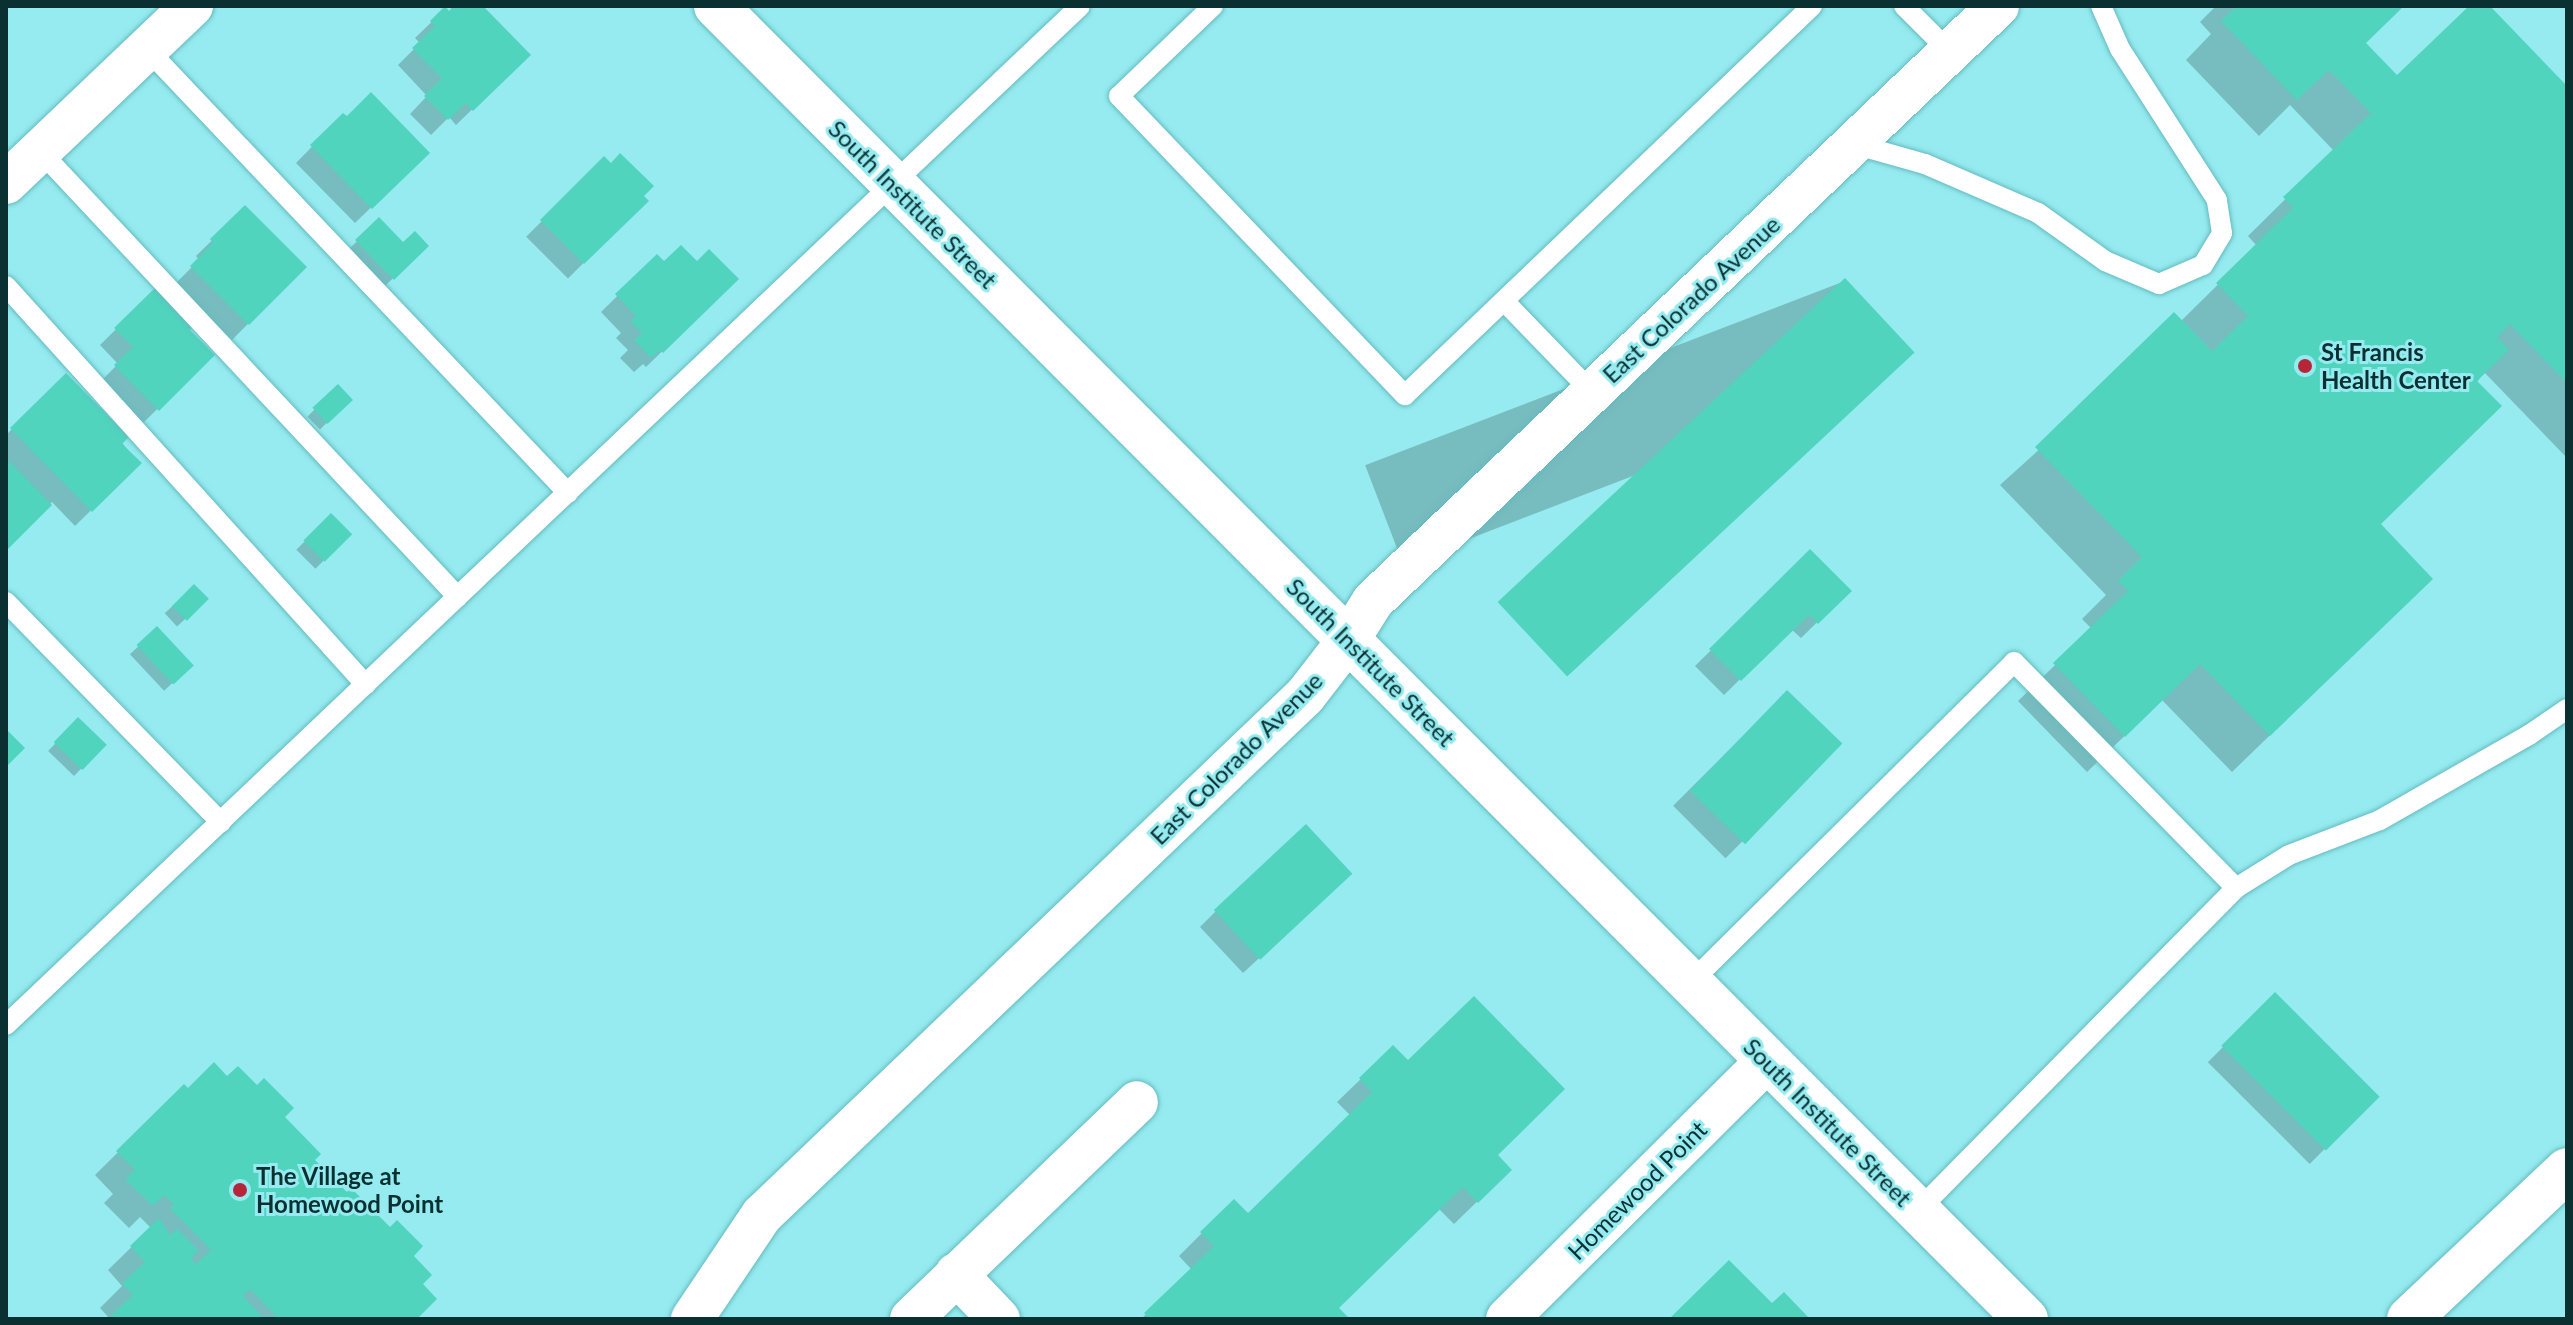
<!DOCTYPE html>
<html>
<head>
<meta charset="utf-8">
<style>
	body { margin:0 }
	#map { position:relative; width:2573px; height:1325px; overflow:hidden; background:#95ebef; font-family:Lato,sans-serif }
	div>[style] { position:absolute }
	.shadow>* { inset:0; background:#0003; transform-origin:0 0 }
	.building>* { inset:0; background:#50d4be; transform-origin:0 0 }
	.roads { filter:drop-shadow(0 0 2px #65babf) drop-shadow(0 0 2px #65babf) }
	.service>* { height:20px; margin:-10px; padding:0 10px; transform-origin:10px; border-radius:10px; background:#fff }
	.minor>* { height:42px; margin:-21px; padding:0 21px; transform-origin:21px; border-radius:21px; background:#fff }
	.tertiary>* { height:44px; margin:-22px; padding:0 22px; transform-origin:22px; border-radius:22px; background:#fff }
	.secondary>* { height:44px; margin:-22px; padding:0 22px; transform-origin:22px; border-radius:22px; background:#fff }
	.dots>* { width:22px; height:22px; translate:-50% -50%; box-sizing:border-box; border:4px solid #95ebef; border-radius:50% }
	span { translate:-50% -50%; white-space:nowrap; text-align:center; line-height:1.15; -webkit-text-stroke:6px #95ebef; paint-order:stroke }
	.street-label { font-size:24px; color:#0a3032 }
	.poi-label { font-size:24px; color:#0a3032; font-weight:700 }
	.left { translate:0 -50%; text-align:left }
	.frame { position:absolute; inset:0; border:8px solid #0a3032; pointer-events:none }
</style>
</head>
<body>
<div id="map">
	<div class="shadow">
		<i style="clip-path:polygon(452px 6px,480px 6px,528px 55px,456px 125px,449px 117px,431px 135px,410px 114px,427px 96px,398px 65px,420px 43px,415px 38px,445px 9px,449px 14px)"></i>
		<i style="clip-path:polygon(2216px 6px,2403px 6px,2364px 44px,2397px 78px,2471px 6px,2487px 6px,2567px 89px,2567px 458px,2484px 372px,2379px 525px,2394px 615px,2232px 772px,2162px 700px,2087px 772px,2018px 701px,2092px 629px,2082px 619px,2106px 595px,2000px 485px,2180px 322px,2257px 246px,2248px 236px,2334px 151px,2290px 105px,2259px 136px,2186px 60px,2211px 34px,2200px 22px)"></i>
		<i style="clip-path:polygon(343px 115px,428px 152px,355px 223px,296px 163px)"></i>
		<i style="left:604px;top:159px;width:59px;height:110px;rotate:45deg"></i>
		<i style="clip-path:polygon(245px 208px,304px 267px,232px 340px,175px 284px,199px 260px,196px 256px)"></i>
		<i style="clip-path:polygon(379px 220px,403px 245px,426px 246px,385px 286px,349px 249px)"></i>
		<i style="clip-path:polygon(657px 257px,664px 264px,697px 264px,736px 279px,646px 367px,643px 364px,634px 372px,620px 358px,628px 350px,616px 338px,621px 333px,601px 312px)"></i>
		<i style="left:1845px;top:281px;width:106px;height:514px;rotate:69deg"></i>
		<i style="clip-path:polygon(158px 288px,187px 330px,212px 355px,141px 425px,100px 382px,118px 364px,100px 345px)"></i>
		<i style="clip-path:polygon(66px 376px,139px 463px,75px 526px,52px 502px,6px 548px,6px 435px)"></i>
		<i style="left:337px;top:387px;width:18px;height:42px;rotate:45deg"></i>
		<i style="left:331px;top:515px;width:27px;height:49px;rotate:45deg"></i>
		<i style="clip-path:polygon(1810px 552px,1849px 591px,1801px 638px,1791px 629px,1724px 695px,1695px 666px)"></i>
		<i style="left:194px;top:586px;width:18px;height:40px;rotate:47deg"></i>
		<i style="left:157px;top:629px;width:50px;height:37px;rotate:47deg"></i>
		<i style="left:1787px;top:692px;width:74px;height:161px;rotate:45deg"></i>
		<i style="left:78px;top:720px;width:36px;height:43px;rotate:44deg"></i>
		<i style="clip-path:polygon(1333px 890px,1243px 973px,1200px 927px,1216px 911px)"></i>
		<i style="left:2275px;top:995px;width:144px;height:95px;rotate:45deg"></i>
		<i style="clip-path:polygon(1393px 1048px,1495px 1155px,1486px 1193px,1454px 1224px,1439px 1209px,1337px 1308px,1347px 1319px,1141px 1319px,1192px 1270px,1179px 1256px,1202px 1233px,1248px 1216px,1351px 1116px,1337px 1102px)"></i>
		<i style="clip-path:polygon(227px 1079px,282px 1117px,312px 1160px,411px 1256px,420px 1284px,414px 1319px,110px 1319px,100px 1308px,122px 1286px,108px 1270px,151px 1228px,140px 1217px,129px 1228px,104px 1203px,113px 1194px,95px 1175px,184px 1087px,188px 1091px)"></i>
	</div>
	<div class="building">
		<i style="clip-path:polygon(445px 6px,449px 11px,454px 6px,483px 6px,531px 55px,473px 111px,466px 103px,448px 120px,424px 96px,442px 78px,412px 48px,435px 26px,430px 21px)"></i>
		<i style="clip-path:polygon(2237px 6px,2404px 6px,2366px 43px,2397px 75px,2469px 6px,2490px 6px,2567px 86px,2567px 383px,2510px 324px,2497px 337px,2509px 350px,2477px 381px,2502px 406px,2381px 524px,2433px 579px,2270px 736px,2200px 664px,2125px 737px,2053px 663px,2128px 591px,2118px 581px,2142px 557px,2035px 447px,2174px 312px,2212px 351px,2248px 316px,2216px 283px,2293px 208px,2283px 197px,2371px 113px,2329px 70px,2297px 100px,2221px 21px)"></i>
		<i style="clip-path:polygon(371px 92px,430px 153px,372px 209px,310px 145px,343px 113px,347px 116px)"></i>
		<i style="clip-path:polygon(620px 153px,654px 186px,644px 196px,649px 201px,584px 264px,540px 220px,604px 156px,611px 163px)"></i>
		<i style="clip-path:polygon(245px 205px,307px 267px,249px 325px,190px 266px,213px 243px,210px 239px)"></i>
		<i style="clip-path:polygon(379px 217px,403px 242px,415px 231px,429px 246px,394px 280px,355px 240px)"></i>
		<i style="clip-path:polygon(681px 245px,697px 261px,709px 249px,739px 279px,663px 353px,660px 350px,651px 358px,634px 340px,642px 333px,630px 321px,636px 316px,615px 294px,657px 254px,664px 261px)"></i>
		<i style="left:1845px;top:278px;width:102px;height:475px;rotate:47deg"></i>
		<i style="clip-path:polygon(158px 285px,196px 324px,190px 330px,215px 355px,159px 411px,114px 365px,133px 347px,114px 328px)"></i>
		<i style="clip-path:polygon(66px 373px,129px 437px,122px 444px,142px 463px,92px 512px,10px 428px)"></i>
		<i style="left:338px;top:384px;width:22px;height:35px;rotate:47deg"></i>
		<i style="clip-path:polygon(6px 458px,52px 505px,6px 551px)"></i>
		<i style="left:331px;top:513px;width:30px;height:39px;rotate:45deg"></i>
		<i style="clip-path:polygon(1810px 549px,1852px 591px,1818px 624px,1809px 615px,1741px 681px,1709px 649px)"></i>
		<i style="left:194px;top:584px;width:21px;height:31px;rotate:45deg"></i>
		<i style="left:157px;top:626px;width:54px;height:28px;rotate:47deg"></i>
		<i style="left:1787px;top:690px;width:77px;height:140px;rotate:44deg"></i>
		<i style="left:78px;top:717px;width:40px;height:35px;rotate:44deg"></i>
		<i style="clip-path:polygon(6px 729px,25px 748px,6px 767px)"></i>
		<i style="left:1306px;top:824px;width:68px;height:126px;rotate:47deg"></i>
		<i style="left:2275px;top:992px;width:148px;height:76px;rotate:45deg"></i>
		<i style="clip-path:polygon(1474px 996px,1565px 1089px,1498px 1155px,1512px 1170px,1478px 1203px,1463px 1187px,1339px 1308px,1350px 1319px,1150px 1319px,1144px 1313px,1214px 1246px,1200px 1232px,1234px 1199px,1248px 1213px,1372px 1092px,1359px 1078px,1393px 1045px,1408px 1060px)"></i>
		<i style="clip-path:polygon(214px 1062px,227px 1076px,238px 1066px,257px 1085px,264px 1078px,294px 1108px,285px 1117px,321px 1154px,315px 1160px,347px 1192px,351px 1188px,390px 1227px,397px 1220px,423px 1246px,414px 1256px,432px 1275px,423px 1284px,437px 1299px,417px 1319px,279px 1319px,250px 1289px,243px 1296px,261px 1315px,257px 1319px,107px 1319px,133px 1295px,122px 1283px,145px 1262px,130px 1246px,159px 1218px,170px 1235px,177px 1229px,198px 1250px,191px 1258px,196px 1264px,211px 1250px,170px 1208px,174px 1204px,164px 1195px,153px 1206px,125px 1179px,135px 1170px,116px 1151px,184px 1084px,188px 1088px)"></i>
		<i style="clip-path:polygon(1729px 1260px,1772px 1303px,1784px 1292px,1810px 1319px,1669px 1319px)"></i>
	</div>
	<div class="roads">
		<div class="service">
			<i style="left:1213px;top:6px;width:130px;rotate:136.2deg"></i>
			<i style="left:1119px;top:96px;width:414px;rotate:46.3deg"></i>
			<i style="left:1405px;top:395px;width:563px;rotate:-43.7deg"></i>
			<i style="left:1904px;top:6px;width:65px;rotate:45deg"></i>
			<i style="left:147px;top:49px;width:612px;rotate:46.52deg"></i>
			<i style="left:1854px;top:144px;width:74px;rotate:15.7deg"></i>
			<i style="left:1925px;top:164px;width:123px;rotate:23.4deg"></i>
			<i style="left:2038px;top:213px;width:82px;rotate:35.6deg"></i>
			<i style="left:2105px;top:261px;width:59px;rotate:23.1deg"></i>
			<i style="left:2159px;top:284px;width:48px;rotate:-23.4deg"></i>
			<i style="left:2203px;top:265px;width:37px;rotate:-59deg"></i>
			<i style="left:2222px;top:233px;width:33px;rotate:-99deg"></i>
			<i style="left:2217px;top:200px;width:179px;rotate:-122.7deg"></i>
			<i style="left:2120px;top:49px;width:47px;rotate:-113.8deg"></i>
			<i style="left:40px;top:151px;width:611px;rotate:46.86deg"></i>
			<i style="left:6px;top:286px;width:537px;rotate:47.94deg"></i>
			<i style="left:1504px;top:301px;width:127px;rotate:46deg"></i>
			<i style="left:6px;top:602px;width:308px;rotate:45.7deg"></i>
			<i style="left:2236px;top:888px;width:62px;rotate:-31.9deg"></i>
			<i style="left:2289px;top:855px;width:97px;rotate:-21deg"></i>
			<i style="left:2380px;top:820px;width:172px;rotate:-29.7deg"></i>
			<i style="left:2529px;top:735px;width:46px;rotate:-34.4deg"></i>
			<i style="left:1690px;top:983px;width:456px;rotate:-44.7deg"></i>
			<i style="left:2014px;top:662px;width:317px;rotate:45.5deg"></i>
			<i style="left:2236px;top:888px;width:454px;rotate:134.6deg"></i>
			<i style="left:6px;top:1025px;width:1480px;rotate:-43.49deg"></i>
		</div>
		<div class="minor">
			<i style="left:6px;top:183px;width:257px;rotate:-43.6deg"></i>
			<i style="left:956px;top:1274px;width:62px;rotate:46.3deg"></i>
			<i style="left:692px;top:1319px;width:125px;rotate:-56.1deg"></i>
			<i style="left:762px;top:1215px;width:751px;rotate:-43.71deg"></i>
			<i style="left:1305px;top:696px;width:72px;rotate:-52.3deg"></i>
			<i style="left:1349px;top:639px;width:45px;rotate:-57.7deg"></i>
			<i style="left:1373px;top:601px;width:863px;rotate:-43.59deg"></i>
			<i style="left:911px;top:1319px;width:313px;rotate:-43.8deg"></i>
			<i style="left:1507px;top:1319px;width:366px;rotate:-44.8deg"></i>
		</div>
		<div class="tertiary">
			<i style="left:716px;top:6px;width:1855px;rotate:45.07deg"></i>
		</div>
		<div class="secondary">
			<i style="left:2409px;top:1319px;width:217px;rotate:-43.3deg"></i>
		</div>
	</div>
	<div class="dots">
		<i style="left:2305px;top:366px;background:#b72638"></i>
		<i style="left:240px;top:1190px;background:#b72638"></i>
	</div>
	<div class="street-label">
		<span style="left:913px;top:204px;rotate:45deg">South Institute Street</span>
		<span style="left:1691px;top:299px;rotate:-43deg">East Colorado Avenue</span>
		<span style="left:1371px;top:662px;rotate:45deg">South Institute Street</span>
		<span style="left:1236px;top:758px;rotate:-45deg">East Colorado Avenue</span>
		<span style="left:1828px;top:1122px;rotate:45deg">South Institute Street</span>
		<span style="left:1637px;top:1190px;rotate:-45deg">Homewood Point</span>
	</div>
	<div class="poi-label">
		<span class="left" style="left:2321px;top:366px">St Francis<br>Health Center</span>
		<span class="left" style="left:256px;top:1190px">The Village at<br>Homewood Point</span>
	</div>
	<div class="frame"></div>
</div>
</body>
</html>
